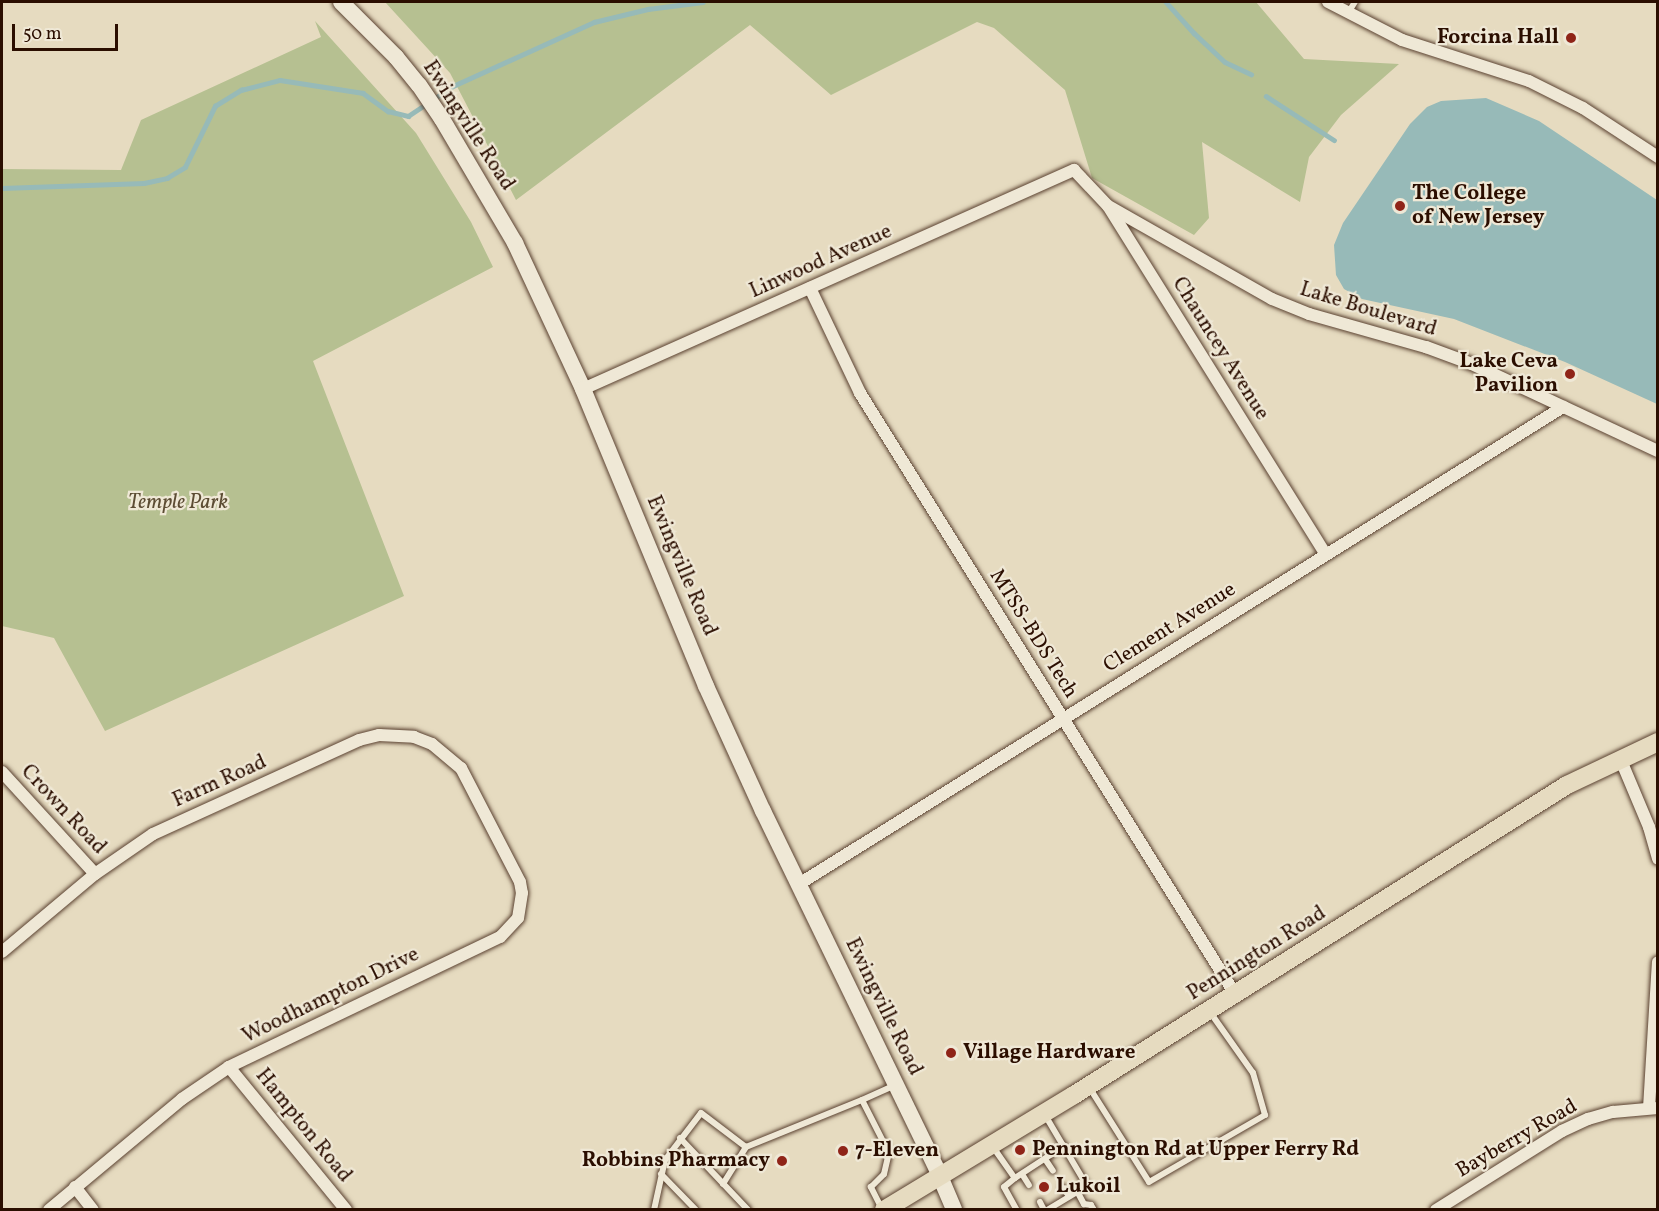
<!DOCTYPE html>
<html>
<head>
<meta charset="utf-8">
<style>
	body { margin:0 }
	#map { position:relative; width:1659px; height:1211px; overflow:hidden; background:#e6dbc0; font-family:Vollkorn,serif }
	div>[style] { position:absolute }
	.green>* { inset:0; background:#b6c091 }
	.water>* { inset:0; background:#97bab8 }
	.stream>* { height:4.5px; margin:-2.25px; padding:0 2.25px; transform-origin:2.25px; border-radius:2.25px; background:#97bab8 }
	.roads { filter:drop-shadow(0 0 2px #5a4130) drop-shadow(0 0 2px #5a4130) }
	.service>* { height:6px; margin:-3px; padding:0 3px; transform-origin:3px; border-radius:3px; background:#efe8d6 }
	.minor>* { height:12px; margin:-6px; padding:0 6px; transform-origin:6px; border-radius:6px; background:#efe8d6 }
	.secondary>* { height:16px; margin:-8px; padding:0 8px; transform-origin:8px; border-radius:8px; background:#efe8d6 }
	.primary>* { height:18px; margin:-9px; padding:0 9px; transform-origin:9px; border-radius:9px; background:#e6dbc0 }
	.dots>* { width:16px; height:16px; translate:-50% -50%; box-sizing:border-box; border:3px solid #efe8d6; border-radius:50% }
	span { translate:-50% -50%; white-space:nowrap; text-align:center; line-height:1.15; -webkit-text-stroke:4.5px #efe8d6; paint-order:stroke }
	.poi-label { font-size:21px; color:#2b0e00; font-weight:700 }
	.right { translate:-100% -50%; text-align:right }
	.left { translate:0 -50%; text-align:left }
	.street-label { font-size:21px; color:#2b0e00 }
	.park-label { font-size:21px; color:#5c4c33; font-style:italic }
	.frame { position:absolute; inset:0; border:3px solid #2b0e00; pointer-events:none }
	.scale { position:absolute; left:12px; top:24px; width:106px; height:27px; box-sizing:border-box; border:3px solid #2b0e00; border-top:0; padding-left:8px; font-size:18px; line-height:21px; white-space:nowrap; color:#2b0e00; -webkit-text-stroke:4px #efe8d6; paint-order:stroke }
</style>
</head>
<body>
<div id="map">
	<div class="green">
		<i style="clip-path:polygon(385px 2px,1256px 2px,1304px 59px,1399px 64px,1341px 115px,1309px 157px,1300px 202px,1202px 142px,1209px 218px,1194px 235px,1092px 178px,1065px 90px,994px 28px,977px 22px,831px 95px,750px 25px,516px 200px,450px 73px)"></i>
		<i style="clip-path:polygon(315px 21px,416px 133px,471px 222px,493px 267px,313px 361px,404px 596px,105px 731px,54px 638px,2px 626px,2px 169px,121px 170px,141px 120px,321px 37px)"></i>
	</div>
	<div class="water">
		<i style="clip-path:polygon(1486px 98px,1539px 121px,1657px 200px,1657px 404px,1565px 362px,1454px 319px,1362px 299px,1344px 289px,1336px 275px,1334px 245px,1343px 223px,1410px 124px,1427px 107px,1441px 101px)"></i>
	</div>
	<div class="stream">
		<i style="left:1166px;top:2px;width:42px;rotate:47.9deg"></i>
		<i style="left:1194px;top:33px;width:42px;rotate:43.1deg"></i>
		<i style="left:1225px;top:62px;width:29px;rotate:25deg"></i>
		<i style="left:1266px;top:96px;width:81px;rotate:32.9deg"></i>
		<i style="left:2px;top:188px;width:142px;rotate:-2deg"></i>
		<i style="left:144px;top:183px;width:24px;rotate:-12deg"></i>
		<i style="left:167px;top:178px;width:21px;rotate:-31deg"></i>
		<i style="left:185px;top:167px;width:68px;rotate:-63.8deg"></i>
		<i style="left:215px;top:106px;width:31px;rotate:-32deg"></i>
		<i style="left:241px;top:90px;width:40px;rotate:-14.4deg"></i>
		<i style="left:280px;top:80px;width:84px;rotate:8.9deg"></i>
		<i style="left:363px;top:93px;width:31px;rotate:36deg"></i>
		<i style="left:388px;top:111px;width:21px;rotate:14deg"></i>
		<i style="left:408px;top:116px;width:54px;rotate:-33.7deg"></i>
		<i style="left:453px;top:86px;width:155px;rotate:-24.4deg"></i>
		<i style="left:594px;top:22px;width:56px;rotate:-13.5deg"></i>
		<i style="left:648px;top:9px;width:55px;rotate:-7.3deg"></i>
	</div>
	<div class="roads">
		<div class="service">
			<i style="left:1348px;top:13px;width:13px;rotate:-58deg"></i>
			<i style="left:1089px;top:1087px;width:112px;rotate:57.7deg"></i>
			<i style="left:1149px;top:1182px;width:134px;rotate:-30deg"></i>
			<i style="left:1265px;top:1115px;width:44px;rotate:-105.9deg"></i>
			<i style="left:1253px;top:1073px;width:75px;rotate:-125.2deg"></i>
			<i style="left:1045px;top:1115px;width:82px;rotate:59.4deg"></i>
			<i style="left:1087px;top:1186px;width:47px;rotate:149deg"></i>
			<i style="left:680px;top:1138px;width:99px;rotate:46.6deg"></i>
			<i style="left:993px;top:1147px;width:38px;rotate:55deg"></i>
			<i style="left:1015px;top:1178px;width:14px;rotate:141deg"></i>
			<i style="left:1004px;top:1187px;width:26px;rotate:61deg"></i>
			<i style="left:1045px;top:1159px;width:14px;rotate:56deg"></i>
			<i style="left:661px;top:1174px;width:50px;rotate:45.8deg"></i>
			<i style="left:1022px;top:1174px;width:13px;rotate:58deg"></i>
			<i style="left:1015px;top:1178px;width:59px;rotate:-33.1deg"></i>
			<i style="left:723px;top:1184px;width:44px;rotate:-58.1deg"></i>
			<i style="left:1063px;top:1188px;width:10px;rotate:53deg"></i>
			<i style="left:1077px;top:1191px;width:15px;rotate:62deg"></i>
			<i style="left:1084px;top:1204px;width:7px;rotate:8deg"></i>
			<i style="left:1091px;top:1205px;width:6px;rotate:59deg"></i>
			<i style="left:1040px;top:1202px;width:9px;rotate:63deg"></i>
			<i style="left:882px;top:1209px;width:25px;rotate:-117deg"></i>
			<i style="left:871px;top:1187px;width:18px;rotate:-45deg"></i>
			<i style="left:884px;top:1174px;width:22px;rotate:-77deg"></i>
			<i style="left:889px;top:1153px;width:59px;rotate:-117deg"></i>
			<i style="left:862px;top:1100px;width:36px;rotate:-24deg"></i>
			<i style="left:654px;top:1210px;width:51px;rotate:-77.6deg"></i>
			<i style="left:665px;top:1160px;width:59px;rotate:-52.5deg"></i>
			<i style="left:701px;top:1113px;width:56px;rotate:37.1deg"></i>
			<i style="left:746px;top:1147px;width:125px;rotate:-22.1deg"></i>
		</div>
		<div class="minor">
			<i style="left:1328px;top:2px;width:83px;rotate:27.2deg"></i>
			<i style="left:1402px;top:40px;width:133px;rotate:17.9deg"></i>
			<i style="left:1529px;top:81px;width:60px;rotate:26.6deg"></i>
			<i style="left:1583px;top:108px;width:90px;rotate:33.2deg"></i>
			<i style="left:1110px;top:207px;width:186px;rotate:29.6deg"></i>
			<i style="left:1272px;top:299px;width:40px;rotate:22deg"></i>
			<i style="left:1309px;top:314px;width:122px;rotate:15.8deg"></i>
			<i style="left:1426px;top:347px;width:49px;rotate:20.3deg"></i>
			<i style="left:1472px;top:364px;width:205px;rotate:25.1deg"></i>
			<i style="left:810px;top:288px;width:116px;rotate:64.5deg"></i>
			<i style="left:860px;top:393px;width:708px;rotate:58.04deg"></i>
			<i style="left:583px;top:389px;width:538px;rotate:-24.04deg"></i>
			<i style="left:1074px;top:170px;width:50px;rotate:46.6deg"></i>
			<i style="left:1108px;top:206px;width:409px;rotate:58deg"></i>
			<i style="left:1620px;top:758px;width:75px;rotate:67.2deg"></i>
			<i style="left:1649px;top:827px;width:33px;rotate:74deg"></i>
			<i style="left:2px;top:772px;width:138px;rotate:47.6deg"></i>
			<i style="left:799px;top:884px;width:901px;rotate:-31.98deg"></i>
			<i style="left:2px;top:952px;width:121px;rotate:-40deg"></i>
			<i style="left:95px;top:874px;width:70px;rotate:-34.6deg"></i>
			<i style="left:153px;top:834px;width:226px;rotate:-24.5deg"></i>
			<i style="left:359px;top:740px;width:21px;rotate:-14deg"></i>
			<i style="left:379px;top:735px;width:35px;rotate:3deg"></i>
			<i style="left:414px;top:737px;width:19px;rotate:21deg"></i>
			<i style="left:432px;top:744px;width:38px;rotate:40deg"></i>
			<i style="left:461px;top:768px;width:128px;rotate:62.6deg"></i>
			<i style="left:520px;top:882px;width:11px;rotate:80deg"></i>
			<i style="left:522px;top:893px;width:25px;rotate:99deg"></i>
			<i style="left:518px;top:918px;width:26px;rotate:133deg"></i>
			<i style="left:500px;top:937px;width:301px;rotate:154.4deg"></i>
			<i style="left:229px;top:1067px;width:57px;rotate:145.8deg"></i>
			<i style="left:182px;top:1099px;width:173px;rotate:140.2deg"></i>
			<i style="left:229px;top:1067px;width:185px;rotate:50.7deg"></i>
			<i style="left:1649px;top:1108px;width:146px;rotate:-86.5deg"></i>
			<i style="left:75px;top:1187px;width:29px;rotate:52deg"></i>
			<i style="left:1436px;top:1210px;width:149px;rotate:-32.1deg"></i>
			<i style="left:1562px;top:1131px;width:29px;rotate:-25deg"></i>
			<i style="left:1588px;top:1119px;width:26px;rotate:-16deg"></i>
			<i style="left:1613px;top:1112px;width:45px;rotate:-5.1deg"></i>
		</div>
		<div class="secondary">
			<i style="left:341px;top:2px;width:78px;rotate:45deg"></i>
			<i style="left:396px;top:57px;width:36px;rotate:51deg"></i>
			<i style="left:419px;top:85px;width:41px;rotate:55.9deg"></i>
			<i style="left:442px;top:119px;width:144px;rotate:59.5deg"></i>
			<i style="left:515px;top:243px;width:161px;rotate:65deg"></i>
			<i style="left:583px;top:389px;width:321px;rotate:67.5deg"></i>
			<i style="left:706px;top:686px;width:137px;rotate:65.5deg"></i>
			<i style="left:763px;top:811px;width:403px;rotate:64.1deg"></i>
			<i style="left:939px;top:1174px;width:39px;rotate:67deg"></i>
		</div>
		<div class="primary">
			<i style="left:884px;top:1210px;width:222px;rotate:-31.2deg"></i>
			<i style="left:1074px;top:1095px;width:582px;rotate:-32.16deg"></i>
			<i style="left:1567px;top:785px;width:101px;rotate:-25.3deg"></i>
		</div>
	</div>
	<div class="dots">
		<i style="left:1571px;top:38px;background:#8f2418"></i>
		<i style="left:1400px;top:206px;background:#8f2418"></i>
		<i style="left:1570px;top:374px;background:#8f2418"></i>
		<i style="left:951px;top:1053px;background:#8f2418"></i>
		<i style="left:1020px;top:1150px;background:#8f2418"></i>
		<i style="left:843px;top:1151px;background:#8f2418"></i>
		<i style="left:782px;top:1161px;background:#8f2418"></i>
		<i style="left:1044px;top:1187px;background:#8f2418"></i>
	</div>
	<div class="poi-label">
		<span class="right" style="left:1559px;top:38px">Forcina Hall</span>
		<span class="left" style="left:1412px;top:206px">The College<br>of New Jersey</span>
		<span class="right" style="left:1558px;top:374px">Lake Ceva<br>Pavilion</span>
		<span class="left" style="left:963px;top:1053px">Village Hardware</span>
		<span class="left" style="left:1032px;top:1150px">Pennington Rd at Upper Ferry Rd</span>
		<span class="left" style="left:855px;top:1151px">7-Eleven</span>
		<span class="right" style="left:770px;top:1161px">Robbins Pharmacy</span>
		<span class="left" style="left:1056px;top:1187px">Lukoil</span>
	</div>
	<div class="street-label">
		<span style="left:468px;top:126px;rotate:57deg">Ewingville Road</span>
		<span style="left:821px;top:262px;rotate:-24deg">Linwood Avenue</span>
		<span style="left:1368px;top:310px;rotate:17deg">Lake Boulevard</span>
		<span style="left:1220px;top:349px;rotate:58deg">Chauncey Avenue</span>
		<span style="left:681px;top:566px;rotate:67deg">Ewingville Road</span>
		<span style="left:1170px;top:628px;rotate:-32deg">Clement Avenue</span>
		<span style="left:1033px;top:634px;rotate:58deg">MTSS-BDS Tech</span>
		<span style="left:220px;top:782px;rotate:-24deg">Farm Road</span>
		<span style="left:63px;top:810px;rotate:47deg">Crown Road</span>
		<span style="left:1257px;top:954px;rotate:-32deg">Pennington Road</span>
		<span style="left:331px;top:996px;rotate:-26deg">Woodhampton Drive</span>
		<span style="left:883px;top:1007px;rotate:64deg">Ewingville Road</span>
		<span style="left:303px;top:1126px;rotate:51deg">Hampton Road</span>
		<span style="left:1517px;top:1139px;rotate:-30deg">Bayberry Road</span>
	</div>
	<div class="park-label">
		<span style="left:178px;top:503px">Temple Park</span>
	</div>
	<div class="frame"></div>
	<div class="scale">50 m</div>
</div>
</body>
</html>
